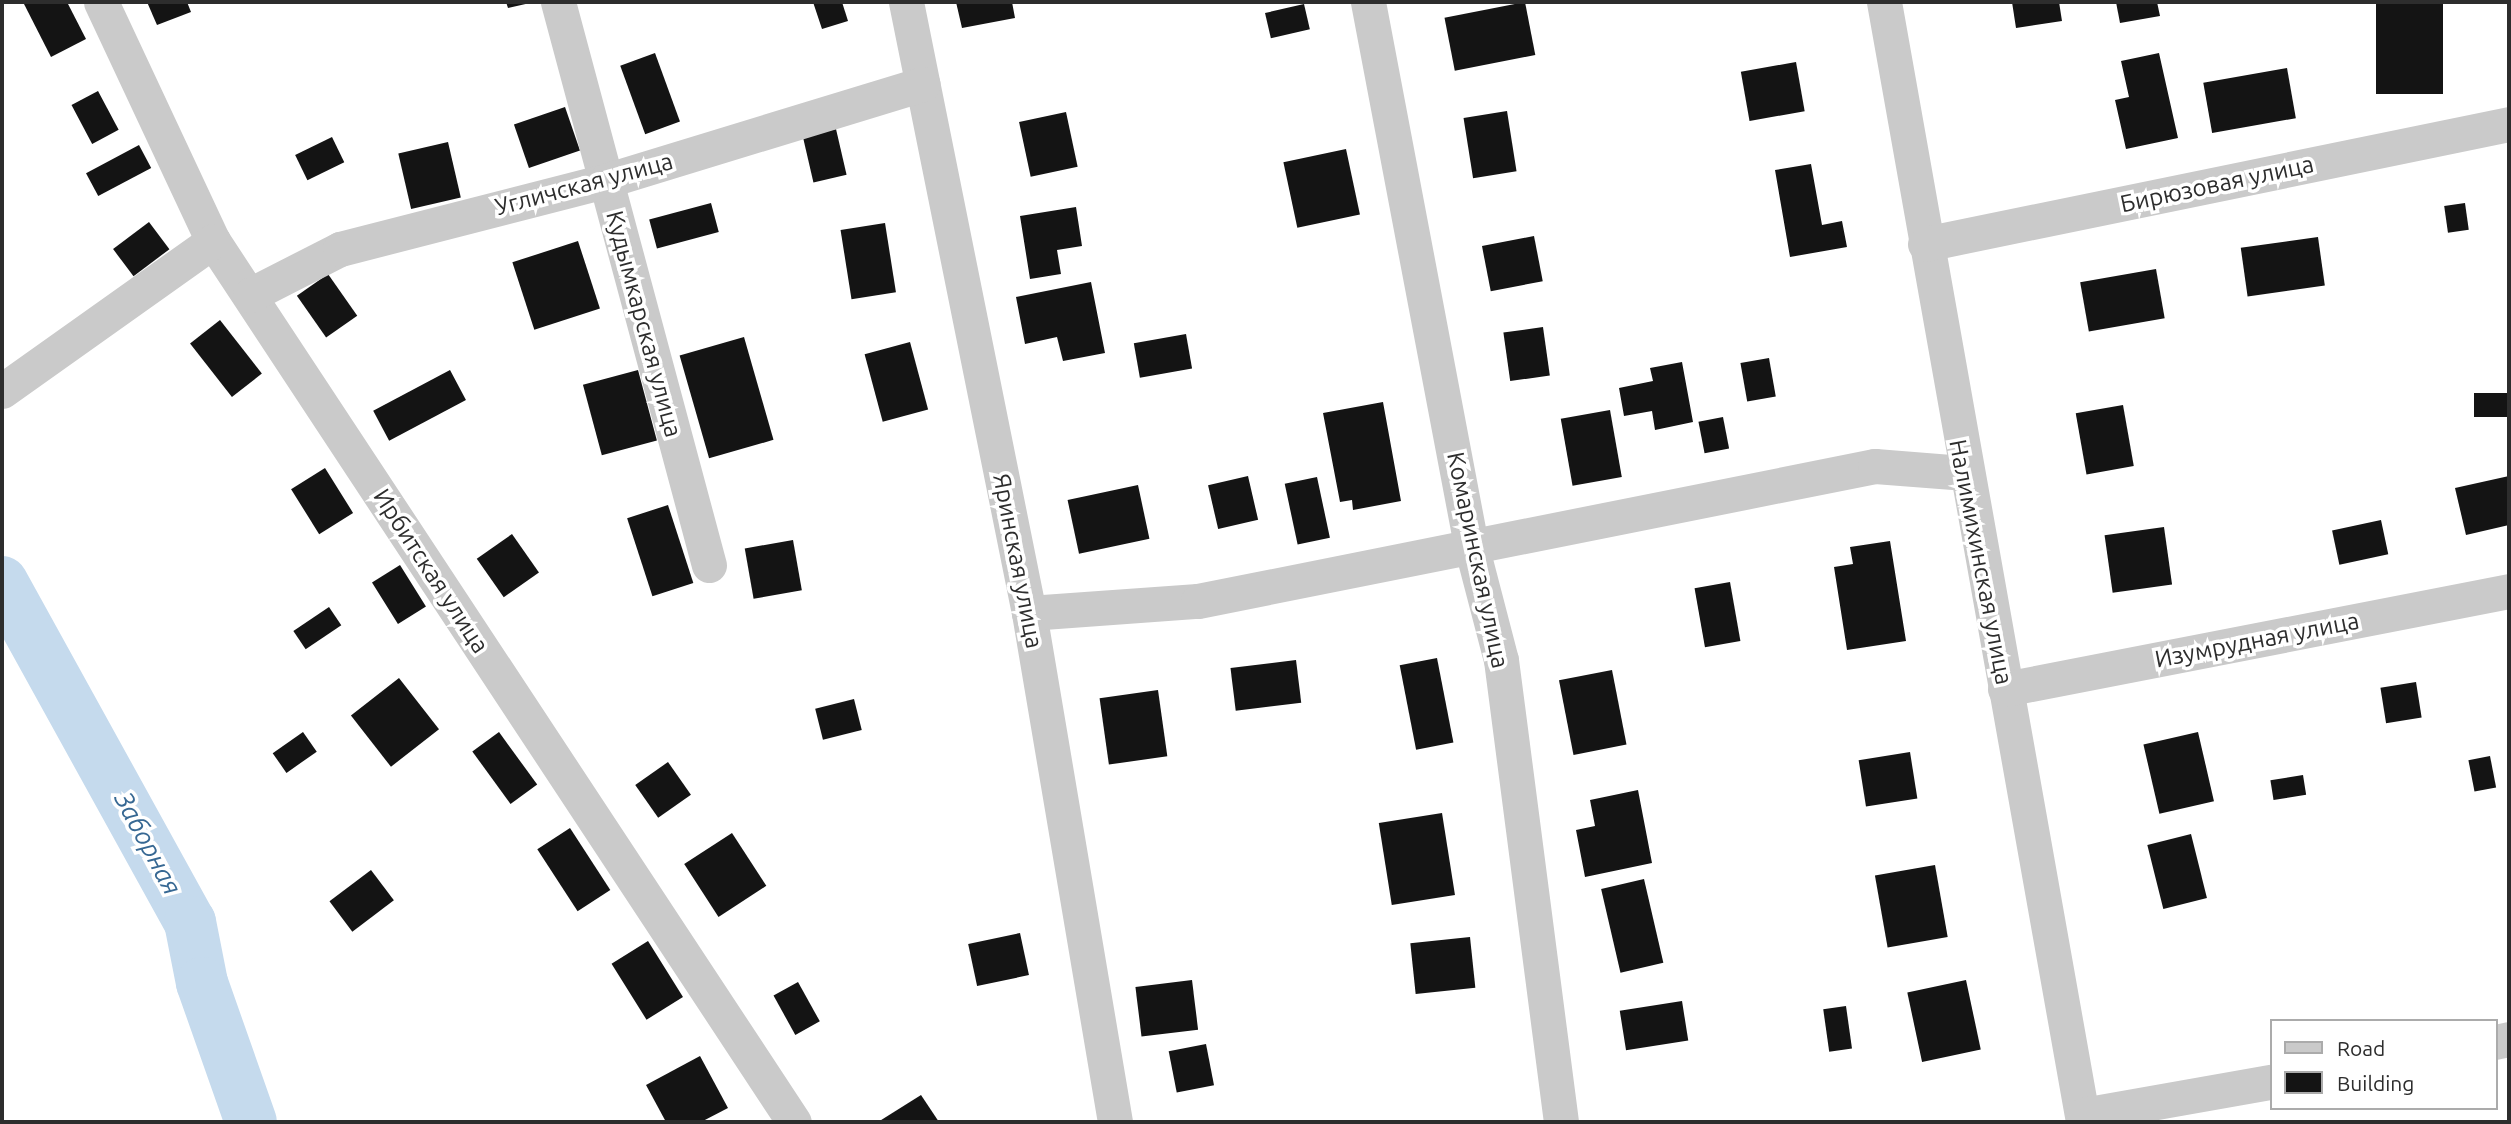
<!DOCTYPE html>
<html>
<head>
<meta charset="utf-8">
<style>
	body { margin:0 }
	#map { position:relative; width:2511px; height:1124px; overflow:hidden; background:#fff; font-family:Ubuntu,sans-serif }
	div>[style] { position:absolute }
	.river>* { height:52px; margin:-26px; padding:0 26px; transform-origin:26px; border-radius:26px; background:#c5daed }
	.building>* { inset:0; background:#141414; transform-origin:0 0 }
	.minor>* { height:35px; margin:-17.5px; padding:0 17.5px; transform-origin:17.5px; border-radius:17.5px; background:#cacaca }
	span { translate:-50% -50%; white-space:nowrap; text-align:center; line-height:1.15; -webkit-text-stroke:7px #fff; paint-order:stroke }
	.street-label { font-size:24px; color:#2d2d2d }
	.water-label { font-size:26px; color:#376893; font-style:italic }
	.frame { position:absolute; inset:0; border:4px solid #2d2d2d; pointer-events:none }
	.legend { position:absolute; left:2270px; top:1019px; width:228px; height:91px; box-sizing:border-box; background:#fff; border:2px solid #ababab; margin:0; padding:9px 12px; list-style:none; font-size:21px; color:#2d2d2d }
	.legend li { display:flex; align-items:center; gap:14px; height:35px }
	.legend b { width:35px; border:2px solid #ababab }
</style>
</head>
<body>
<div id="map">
	<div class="river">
		<i style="left:2px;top:582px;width:389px;rotate:61.1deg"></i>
		<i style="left:190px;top:922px;width:62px;rotate:78.9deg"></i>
		<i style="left:202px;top:983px;width:147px;rotate:70.6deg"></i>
	</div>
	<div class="building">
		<i style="clip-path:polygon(23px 2px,67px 2px,86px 39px,51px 57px)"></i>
		<i style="clip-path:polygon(147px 2px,187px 2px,191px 12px,157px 25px)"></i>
		<i style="clip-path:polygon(506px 2px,530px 2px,530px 3px,508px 8px)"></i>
		<i style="clip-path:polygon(813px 2px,842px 2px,848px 21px,822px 29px)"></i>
		<i style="clip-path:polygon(956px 2px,1012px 2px,1015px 18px,962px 28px)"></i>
		<i style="left:1525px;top:2px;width:54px;height:82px;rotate:79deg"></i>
		<i style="clip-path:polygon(2012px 2px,2059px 2px,2062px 21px,2016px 28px)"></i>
		<i style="clip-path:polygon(2116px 2px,2157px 2px,2160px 16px,2120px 23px)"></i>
		<i style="left:2376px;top:2px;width:67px;height:92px"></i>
		<i style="left:1304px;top:4px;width:26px;height:40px;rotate:77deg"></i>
		<i style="left:655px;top:53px;width:73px;height:37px;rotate:70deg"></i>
		<i style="clip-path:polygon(2159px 53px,2178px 138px,2126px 149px,2115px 100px,2129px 97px,2121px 61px)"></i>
		<i style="left:1796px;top:62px;width:50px;height:56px;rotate:80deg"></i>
		<i style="left:2287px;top:68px;width:51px;height:85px;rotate:80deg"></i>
		<i style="left:98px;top:91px;width:44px;height:30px;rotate:62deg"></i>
		<i style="left:565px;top:107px;width:46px;height:54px;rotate:71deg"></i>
		<i style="left:1507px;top:111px;width:61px;height:44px;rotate:81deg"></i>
		<i style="left:1066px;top:112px;width:56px;height:48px;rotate:78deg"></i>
		<i style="left:836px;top:129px;width:47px;height:34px;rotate:77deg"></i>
		<i style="left:332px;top:137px;width:28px;height:41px;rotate:64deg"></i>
		<i style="left:448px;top:142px;width:57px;height:51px;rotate:77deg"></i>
		<i style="left:139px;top:145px;width:26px;height:60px;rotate:62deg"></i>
		<i style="left:1346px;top:149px;width:67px;height:64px;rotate:78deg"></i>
		<i style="clip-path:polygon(1811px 164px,1822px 225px,1842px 221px,1847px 247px,1790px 257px,1775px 170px)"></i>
		<i style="left:711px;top:203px;width:30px;height:64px;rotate:75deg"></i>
		<i style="left:2465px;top:203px;width:27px;height:21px;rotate:82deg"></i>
		<i style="clip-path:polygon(1076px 207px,1082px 246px,1057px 250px,1061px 274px,1030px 279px,1020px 216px)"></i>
		<i style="left:149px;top:222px;width:34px;height:45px;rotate:53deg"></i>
		<i style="left:885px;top:223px;width:70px;height:45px;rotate:81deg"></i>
		<i style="left:1534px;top:236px;width:46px;height:53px;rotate:79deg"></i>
		<i style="left:2318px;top:237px;width:49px;height:78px;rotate:82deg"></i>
		<i style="left:578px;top:241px;width:71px;height:69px;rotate:72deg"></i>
		<i style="left:2156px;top:269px;width:50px;height:77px;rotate:80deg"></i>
		<i style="left:328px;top:274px;width:51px;height:38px;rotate:55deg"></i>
		<i style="clip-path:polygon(1091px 282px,1105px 353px,1063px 361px,1057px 337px,1025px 344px,1016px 297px)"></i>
		<i style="left:220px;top:320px;width:68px;height:38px;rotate:52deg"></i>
		<i style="left:1543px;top:327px;width:49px;height:40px;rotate:82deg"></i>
		<i style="left:1186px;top:334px;width:35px;height:53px;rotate:80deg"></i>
		<i style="left:744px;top:337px;width:107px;height:67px;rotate:74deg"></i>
		<i style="left:910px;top:342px;width:70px;height:47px;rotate:75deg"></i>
		<i style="left:1769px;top:358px;width:39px;height:29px;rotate:80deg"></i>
		<i style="clip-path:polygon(1682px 362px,1693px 422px,1655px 430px,1652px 411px,1624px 416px,1619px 388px,1653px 381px,1650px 368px)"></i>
		<i style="left:450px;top:370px;width:34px;height:87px;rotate:62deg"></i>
		<i style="left:638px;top:370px;width:73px;height:57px;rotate:75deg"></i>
		<i style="left:2509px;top:393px;width:24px;height:35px;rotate:90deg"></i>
		<i style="clip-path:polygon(1383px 402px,1401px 501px,1353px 510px,1352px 500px,1340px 502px,1323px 413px)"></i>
		<i style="left:2123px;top:405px;width:62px;height:48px;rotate:80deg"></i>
		<i style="left:1610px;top:410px;width:68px;height:50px;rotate:80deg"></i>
		<i style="left:1723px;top:417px;width:32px;height:25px;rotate:79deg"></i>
		<i style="left:325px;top:468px;width:53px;height:40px;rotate:58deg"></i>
		<i style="left:1248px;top:476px;width:45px;height:41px;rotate:77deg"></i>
		<i style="clip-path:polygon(2509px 476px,2509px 525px,2466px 535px,2455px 488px)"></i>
		<i style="left:1317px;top:477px;width:62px;height:33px;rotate:78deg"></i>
		<i style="left:1138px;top:485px;width:55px;height:72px;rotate:78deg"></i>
		<i style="left:668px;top:505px;width:82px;height:43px;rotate:72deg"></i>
		<i style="left:2381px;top:520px;width:35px;height:50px;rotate:78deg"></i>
		<i style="left:2164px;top:527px;width:58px;height:60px;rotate:82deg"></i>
		<i style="left:512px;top:534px;width:47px;height:43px;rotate:55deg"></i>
		<i style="left:793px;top:540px;width:51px;height:49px;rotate:80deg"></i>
		<i style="clip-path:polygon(1890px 541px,1906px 641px,1847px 650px,1834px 567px,1853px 564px,1850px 547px)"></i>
		<i style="left:400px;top:565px;width:49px;height:33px;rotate:58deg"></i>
		<i style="left:1730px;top:582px;width:60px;height:36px;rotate:80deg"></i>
		<i style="left:329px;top:607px;width:22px;height:43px;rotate:56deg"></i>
		<i style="left:1437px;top:658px;width:86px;height:38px;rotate:79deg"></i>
		<i style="left:1296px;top:660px;width:43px;height:66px;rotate:83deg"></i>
		<i style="left:1612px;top:670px;width:76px;height:54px;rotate:79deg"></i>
		<i style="left:399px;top:678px;width:65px;height:61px;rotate:52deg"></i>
		<i style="left:2416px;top:682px;width:36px;height:36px;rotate:81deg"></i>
		<i style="left:1158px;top:690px;width:67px;height:59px;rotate:82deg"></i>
		<i style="left:854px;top:699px;width:32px;height:40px;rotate:76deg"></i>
		<i style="left:303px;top:732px;width:24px;height:37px;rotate:55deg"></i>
		<i style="left:499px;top:732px;width:65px;height:33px;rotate:54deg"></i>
		<i style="left:2198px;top:732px;width:71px;height:56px;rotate:77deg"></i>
		<i style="left:1910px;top:752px;width:47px;height:52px;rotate:81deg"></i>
		<i style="left:2490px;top:756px;width:32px;height:22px;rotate:79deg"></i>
		<i style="left:668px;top:762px;width:40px;height:40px;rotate:55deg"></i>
		<i style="left:2303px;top:775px;width:20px;height:33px;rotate:81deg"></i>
		<i style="clip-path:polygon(1638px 790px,1652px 863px,1585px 877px,1576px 830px,1595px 826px,1590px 800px)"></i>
		<i style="left:1442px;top:813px;width:83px;height:64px;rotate:81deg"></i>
		<i style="left:570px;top:828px;width:74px;height:39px;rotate:57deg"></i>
		<i style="left:732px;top:833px;width:63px;height:57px;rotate:57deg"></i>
		<i style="left:2191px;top:834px;width:66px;height:45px;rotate:76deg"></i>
		<i style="left:1935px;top:865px;width:73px;height:61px;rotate:80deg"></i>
		<i style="left:371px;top:870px;width:38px;height:52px;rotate:53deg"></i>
		<i style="left:1644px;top:879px;width:86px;height:44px;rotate:77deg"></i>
		<i style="left:1020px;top:933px;width:43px;height:53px;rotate:78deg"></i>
		<i style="left:1470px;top:937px;width:51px;height:60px;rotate:84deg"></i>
		<i style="left:648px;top:941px;width:66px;height:43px;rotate:58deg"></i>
		<i style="left:1192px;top:980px;width:50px;height:57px;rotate:83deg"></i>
		<i style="left:1966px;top:980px;width:71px;height:60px;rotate:78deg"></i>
		<i style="left:798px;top:982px;width:45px;height:28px;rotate:61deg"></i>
		<i style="left:1682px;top:1001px;width:40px;height:63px;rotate:81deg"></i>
		<i style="left:1846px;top:1006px;width:43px;height:23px;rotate:82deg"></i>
		<i style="left:1206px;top:1044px;width:42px;height:38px;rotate:79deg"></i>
		<i style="clip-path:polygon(700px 1056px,728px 1108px,701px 1122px,666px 1122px,646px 1085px)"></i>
		<i style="clip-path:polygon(921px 1095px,939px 1122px,878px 1122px)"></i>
	</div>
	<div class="minor">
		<i style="left:101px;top:2px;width:264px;rotate:64.9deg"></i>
		<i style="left:213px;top:241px;width:1055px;rotate:56.6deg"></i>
		<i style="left:558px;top:2px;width:583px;rotate:74.99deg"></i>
		<i style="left:906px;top:2px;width:623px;rotate:78.62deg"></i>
		<i style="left:1029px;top:613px;width:516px;rotate:80.41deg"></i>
		<i style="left:1368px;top:2px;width:553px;rotate:79.26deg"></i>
		<i style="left:1471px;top:545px;width:119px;rotate:75.4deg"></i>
		<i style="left:1501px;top:660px;width:466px;rotate:82.6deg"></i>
		<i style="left:1884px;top:2px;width:1138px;rotate:79.92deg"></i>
		<i style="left:1925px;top:244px;width:596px;rotate:-11.61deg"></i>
		<i style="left:250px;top:295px;width:101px;rotate:-27.1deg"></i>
		<i style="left:340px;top:249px;width:274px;rotate:-14.4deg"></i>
		<i style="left:605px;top:181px;width:332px;rotate:-17deg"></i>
		<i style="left:2px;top:391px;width:259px;rotate:-35.4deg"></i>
		<i style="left:1029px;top:613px;width:169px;rotate:-4.1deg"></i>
		<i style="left:1198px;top:601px;width:690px;rotate:-11.28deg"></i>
		<i style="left:1875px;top:466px;width:88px;rotate:4.5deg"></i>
		<i style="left:2005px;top:689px;width:513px;rotate:-11deg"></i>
		<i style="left:2495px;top:1042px;width:14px;rotate:-12deg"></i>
		<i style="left:2083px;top:1115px;width:191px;rotate:-10deg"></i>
	</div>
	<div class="street-label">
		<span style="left:584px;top:184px;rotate:-15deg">Угличская улица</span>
		<span style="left:2217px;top:184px;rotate:-12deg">Бирюзовая улица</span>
		<span style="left:644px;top:324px;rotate:75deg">Кудымкарская улица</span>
		<span style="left:1478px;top:560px;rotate:78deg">Комаринская улица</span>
		<span style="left:1018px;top:561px;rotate:79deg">Яринская улица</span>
		<span style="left:1981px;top:562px;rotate:79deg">Налимихинская улица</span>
		<span style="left:431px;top:571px;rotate:57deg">Ирбитская улица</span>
		<span style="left:2257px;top:640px;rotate:-11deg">Изумрудная улица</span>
	</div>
	<div class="water-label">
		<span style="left:148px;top:843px;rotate:62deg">Заборная</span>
	</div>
	<div class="frame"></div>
	<ul class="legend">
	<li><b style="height:9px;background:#cacaca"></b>Road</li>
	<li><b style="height:19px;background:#141414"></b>Building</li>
	</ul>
</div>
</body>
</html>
